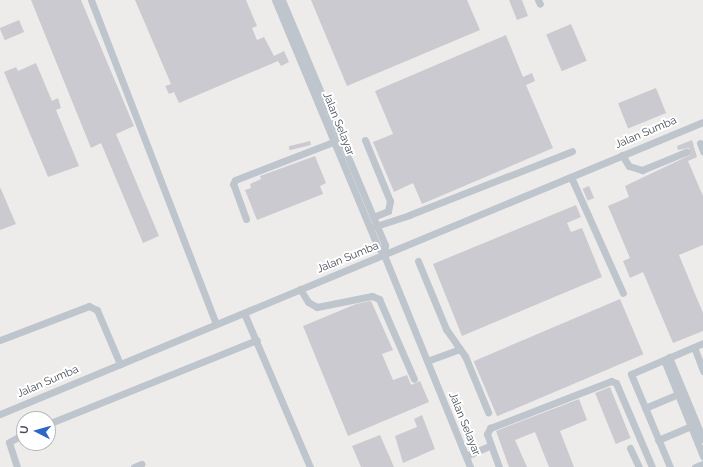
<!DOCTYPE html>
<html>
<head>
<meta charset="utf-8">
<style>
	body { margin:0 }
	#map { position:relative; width:703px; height:467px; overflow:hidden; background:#eeeceb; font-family:Raleway,sans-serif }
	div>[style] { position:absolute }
	.building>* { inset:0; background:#cacad0; transform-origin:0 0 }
	.minor>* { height:7px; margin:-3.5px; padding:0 3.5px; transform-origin:3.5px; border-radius:3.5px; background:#bec5cd }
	span { translate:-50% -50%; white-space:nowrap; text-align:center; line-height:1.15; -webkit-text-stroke:4px #fff; paint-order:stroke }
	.street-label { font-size:11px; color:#464e57 }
	.north { position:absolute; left:16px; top:411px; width:40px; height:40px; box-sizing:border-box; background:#fff; border:1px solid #b5b8bc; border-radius:50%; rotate:276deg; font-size:11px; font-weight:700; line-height:16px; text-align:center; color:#464e57 }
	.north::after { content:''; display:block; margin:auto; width:14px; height:18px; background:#2c66c8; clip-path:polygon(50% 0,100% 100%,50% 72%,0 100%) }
</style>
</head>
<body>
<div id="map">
	<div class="building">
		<i style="clip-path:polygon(31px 0,81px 0,134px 126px,116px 134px,159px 236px,143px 243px,101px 143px,91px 148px)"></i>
		<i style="clip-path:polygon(135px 0,246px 0,257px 26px,252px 28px,257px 40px,264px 37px,274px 56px,284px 51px,289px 62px,281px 66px,278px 61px,179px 103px,174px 92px,169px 94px,165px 86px,171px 84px)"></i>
		<i style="clip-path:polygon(311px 0,467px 0,480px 30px,347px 86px)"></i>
		<i style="clip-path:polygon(509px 0,522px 0,528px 16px,517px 20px)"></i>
		<i style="left:19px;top:20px;width:13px;height:21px;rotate:67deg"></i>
		<i style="left:571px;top:24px;width:40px;height:27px;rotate:67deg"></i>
		<i style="clip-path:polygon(506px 35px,523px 77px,532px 73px,535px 81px,526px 85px,553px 148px,422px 204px,413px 183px,394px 192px,373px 142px,393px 134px,375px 91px)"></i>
		<i style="clip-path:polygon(36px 63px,52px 101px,58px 98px,61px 108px,56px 110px,79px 166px,48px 177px,4px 72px,16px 67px,18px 71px)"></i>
		<i style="left:656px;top:88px;width:27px;height:41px;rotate:68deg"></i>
		<i style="clip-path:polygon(692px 140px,697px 157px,688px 161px,703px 196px,703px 245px,679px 255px,703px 313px,703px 331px,673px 343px,643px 272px,630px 278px,623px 261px,630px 258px,608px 206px,629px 197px,625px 186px,690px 155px,689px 148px,678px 150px,677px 146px)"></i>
		<i style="left:310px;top:141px;width:4px;height:22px;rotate:76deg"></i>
		<i style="clip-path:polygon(315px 156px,326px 183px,320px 186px,323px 194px,257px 220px,245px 190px,251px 188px,250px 184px,261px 179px,260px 176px)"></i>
		<i style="left:589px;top:186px;width:13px;height:7px;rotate:67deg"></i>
		<i style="clip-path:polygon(0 187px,16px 224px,0 230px)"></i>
		<i style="clip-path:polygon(576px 205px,581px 217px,567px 223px,571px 232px,582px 228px,602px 277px,462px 336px,433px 264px)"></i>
		<i style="left:620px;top:299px;width:60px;height:159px;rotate:67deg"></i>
		<i style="clip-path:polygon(371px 301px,393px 350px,382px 354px,393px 380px,407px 375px,411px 385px,420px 381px,429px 402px,348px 436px,303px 326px,356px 304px)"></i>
		<i style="left:610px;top:387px;width:55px;height:16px;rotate:68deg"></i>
		<i style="clip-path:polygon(579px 399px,587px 420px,560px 431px,574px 467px,549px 467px,535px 432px,515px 440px,527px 467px,509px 467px,496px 431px)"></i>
		<i style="clip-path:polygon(422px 415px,435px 449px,403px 463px,395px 436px,417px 427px,414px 419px)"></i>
		<i style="clip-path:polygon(380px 435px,394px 467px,361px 467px,352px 446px)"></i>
	</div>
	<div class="minor">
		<i style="left:91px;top:0;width:347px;rotate:68.9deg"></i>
		<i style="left:275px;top:0;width:268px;rotate:67.4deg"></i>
		<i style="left:378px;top:247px;width:10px;rotate:53deg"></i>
		<i style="left:384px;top:255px;width:10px;rotate:-84deg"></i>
		<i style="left:385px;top:245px;width:266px;rotate:-112.8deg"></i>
		<i style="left:538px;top:0;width:4px;rotate:63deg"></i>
		<i style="left:365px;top:140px;width:66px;rotate:67.7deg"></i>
		<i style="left:390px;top:201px;width:10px;rotate:101deg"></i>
		<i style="left:388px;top:211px;width:16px;rotate:158deg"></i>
		<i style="left:700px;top:143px;width:9px;rotate:69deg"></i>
		<i style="left:622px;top:155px;width:13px;rotate:58deg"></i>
		<i style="left:629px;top:166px;width:14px;rotate:17deg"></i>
		<i style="left:642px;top:170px;width:48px;rotate:-22.2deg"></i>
		<i style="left:571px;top:177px;width:127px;rotate:65.9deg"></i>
		<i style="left:246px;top:219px;width:37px;rotate:-110deg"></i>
		<i style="left:233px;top:184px;width:4px;rotate:-63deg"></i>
		<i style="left:235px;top:180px;width:110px;rotate:-21.2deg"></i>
		<i style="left:373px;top:227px;width:38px;rotate:-18deg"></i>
		<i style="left:409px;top:215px;width:175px;rotate:-21.4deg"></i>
		<i style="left:384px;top:255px;width:229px;rotate:67.9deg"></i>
		<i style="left:418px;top:261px;width:74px;rotate:67.6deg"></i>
		<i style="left:446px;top:329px;width:33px;rotate:55deg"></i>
		<i style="left:465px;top:356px;width:61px;rotate:67.7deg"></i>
		<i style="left:300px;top:289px;width:15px;rotate:58deg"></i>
		<i style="left:308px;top:302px;width:10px;rotate:29deg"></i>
		<i style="left:317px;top:307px;width:56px;rotate:-11.3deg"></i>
		<i style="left:372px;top:296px;width:8px;rotate:23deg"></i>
		<i style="left:379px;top:299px;width:87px;rotate:66.4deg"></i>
		<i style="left:244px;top:313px;width:168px;rotate:66.8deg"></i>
		<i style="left:0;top:340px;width:95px;rotate:-20.9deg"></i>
		<i style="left:89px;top:306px;width:9px;rotate:27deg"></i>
		<i style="left:97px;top:310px;width:59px;rotate:66.9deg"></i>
		<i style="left:694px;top:347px;width:26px;rotate:69deg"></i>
		<i style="left:669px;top:357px;width:89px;rotate:67.5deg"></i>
		<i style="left:664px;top:360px;width:104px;rotate:67.9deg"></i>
		<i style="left:427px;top:361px;width:35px;rotate:-20deg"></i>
		<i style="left:645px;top:408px;width:36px;rotate:-23deg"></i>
		<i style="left:0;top:414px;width:761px;rotate:-22.56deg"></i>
		<i style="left:48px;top:424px;width:225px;rotate:-21.9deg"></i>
		<i style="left:658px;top:440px;width:36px;rotate:-23deg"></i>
		<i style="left:630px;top:448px;width:21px;rotate:65deg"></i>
		<i style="left:466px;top:456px;width:26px;rotate:-23deg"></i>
		<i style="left:17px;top:467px;width:26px;rotate:-108deg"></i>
		<i style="left:9px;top:442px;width:17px;rotate:-28deg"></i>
		<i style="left:134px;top:467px;width:8px;rotate:-23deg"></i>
		<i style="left:499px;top:467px;width:35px;rotate:-110deg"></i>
		<i style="left:487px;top:434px;width:7px;rotate:-63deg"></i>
		<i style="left:490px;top:428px;width:130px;rotate:-21.2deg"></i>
		<i style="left:611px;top:381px;width:5px;rotate:22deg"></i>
		<i style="left:616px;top:383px;width:91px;rotate:66.8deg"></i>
		<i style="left:670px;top:467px;width:101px;rotate:-112.8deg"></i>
		<i style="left:631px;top:374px;width:78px;rotate:-23.3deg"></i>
		<i style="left:695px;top:467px;width:9px;rotate:-21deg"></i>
	</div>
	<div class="street-label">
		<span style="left:338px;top:124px;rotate:68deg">Jalan Selayar</span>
		<span style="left:646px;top:133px;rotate:-23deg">Jalan Sumba</span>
		<span style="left:348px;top:258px;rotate:-22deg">Jalan Sumba</span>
		<span style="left:48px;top:382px;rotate:-23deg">Jalan Sumba</span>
		<span style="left:464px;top:424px;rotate:68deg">Jalan Selayar</span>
	</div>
	<div class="north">U</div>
</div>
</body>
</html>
